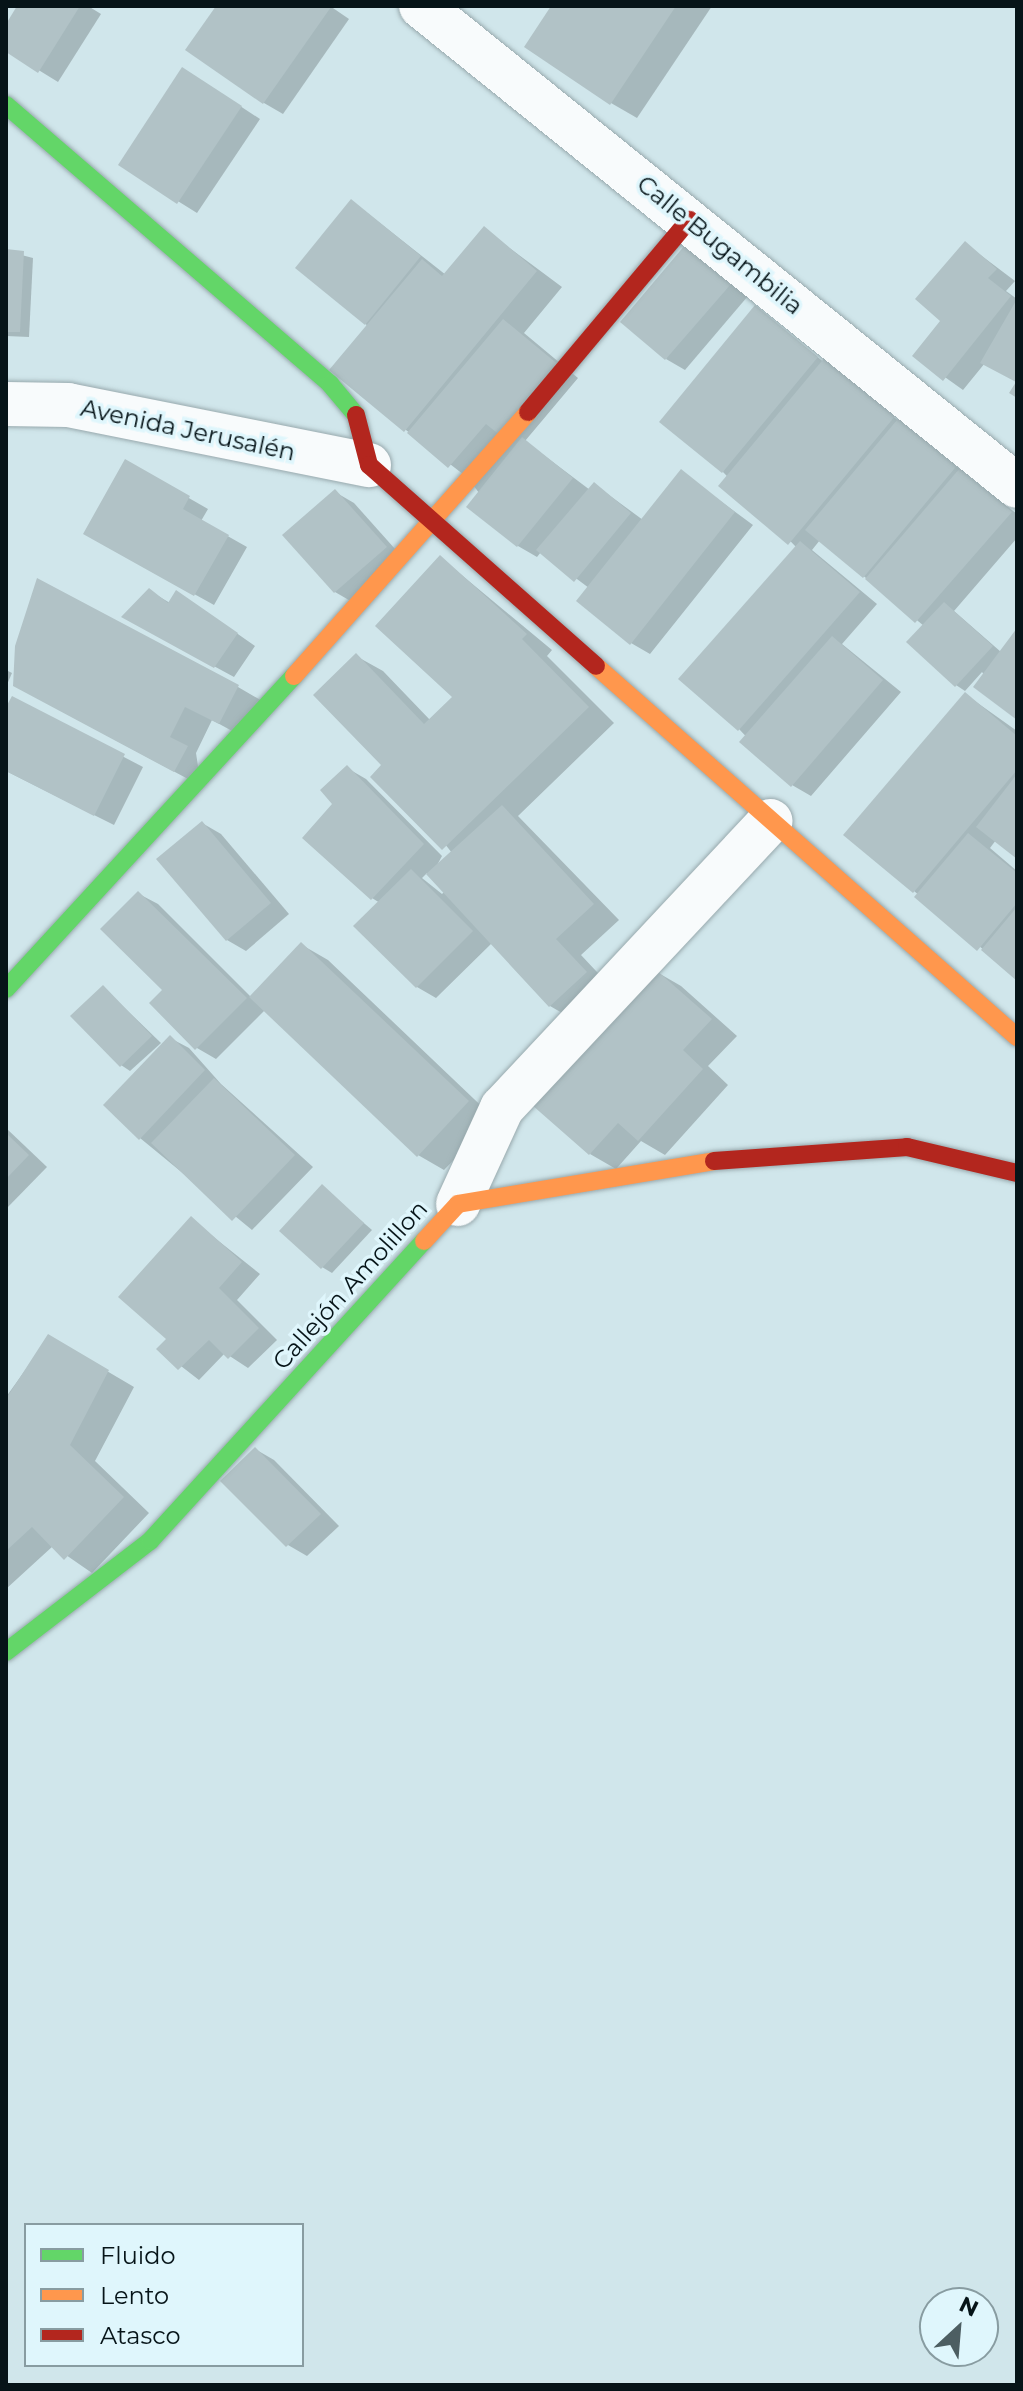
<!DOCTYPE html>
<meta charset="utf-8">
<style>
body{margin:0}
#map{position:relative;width:1023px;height:2391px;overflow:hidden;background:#d0e6eb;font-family:Montserrat,sans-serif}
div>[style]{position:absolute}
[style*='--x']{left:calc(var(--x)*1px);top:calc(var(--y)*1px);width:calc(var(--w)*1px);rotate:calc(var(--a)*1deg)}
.shadow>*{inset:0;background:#0003}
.building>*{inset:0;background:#b1c2c6}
.roads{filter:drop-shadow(0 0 2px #98a9ad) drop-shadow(0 0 2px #98a9ad)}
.street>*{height:44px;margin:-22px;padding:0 22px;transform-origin:22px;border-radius:22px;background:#f8fbfc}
.fast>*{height:18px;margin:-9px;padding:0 9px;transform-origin:9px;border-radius:9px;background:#63d668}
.slow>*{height:18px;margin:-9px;padding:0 9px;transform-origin:9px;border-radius:9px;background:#ff974d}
.jam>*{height:18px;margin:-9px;padding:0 9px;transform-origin:9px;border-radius:9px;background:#b3261e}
span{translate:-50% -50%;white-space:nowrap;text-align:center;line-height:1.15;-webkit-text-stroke:7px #dff6fc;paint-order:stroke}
.street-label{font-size:24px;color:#061418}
.frame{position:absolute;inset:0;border:8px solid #061418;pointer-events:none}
.legend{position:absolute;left:24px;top:2223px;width:280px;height:144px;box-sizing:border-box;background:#dff6fc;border:2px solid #889ca1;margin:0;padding:10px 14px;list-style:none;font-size:24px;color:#061418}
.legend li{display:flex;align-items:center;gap:16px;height:40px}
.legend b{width:40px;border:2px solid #889ca1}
.north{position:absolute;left:919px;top:2287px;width:80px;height:80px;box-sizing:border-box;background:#dff6fc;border:2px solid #889ca1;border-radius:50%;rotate:26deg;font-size:22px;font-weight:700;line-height:32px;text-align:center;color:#061418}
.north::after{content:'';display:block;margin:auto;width:28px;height:36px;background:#4d5e62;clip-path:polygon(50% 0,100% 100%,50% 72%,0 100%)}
</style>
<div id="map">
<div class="shadow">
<div style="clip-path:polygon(20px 6px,88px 6px,101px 14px,58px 82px,6px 50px,6px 27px)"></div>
<div style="clip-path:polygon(219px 6px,330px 6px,349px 19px,283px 114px,264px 103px)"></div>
<div style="clip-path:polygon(554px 6px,712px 6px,637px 118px,611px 103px)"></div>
<div style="clip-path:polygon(202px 81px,260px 119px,197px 213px,120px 165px)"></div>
<div style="clip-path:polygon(352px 201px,446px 275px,484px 229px,562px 287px,524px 333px,578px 378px,525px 441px,590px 490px,594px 484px,643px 520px,681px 472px,753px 525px,650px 654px,631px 643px,589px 588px,541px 552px,537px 557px,518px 546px,468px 478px,406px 430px,366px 324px)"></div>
<div style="clip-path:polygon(966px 244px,1015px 281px,1006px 291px,1017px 299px,1017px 381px,985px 363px,963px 390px,914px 355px,943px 321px)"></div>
<div style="clip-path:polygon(6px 251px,33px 258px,29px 337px,6px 336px)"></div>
<div style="clip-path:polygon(705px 259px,748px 296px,685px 370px,666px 359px)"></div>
<div style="clip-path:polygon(755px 308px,1017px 514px,1017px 538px,954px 611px,1001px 652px,1017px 632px,1017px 718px,982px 672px,965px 691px,956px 685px,924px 626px,820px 540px,812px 550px,877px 604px,842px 644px,901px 692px,811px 796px,792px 785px,739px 729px,797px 548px,723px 472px)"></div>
<div style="clip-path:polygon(126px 462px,208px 509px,201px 521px,247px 547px,214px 605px,86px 534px)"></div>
<div style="clip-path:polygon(335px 492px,354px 503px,404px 559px,354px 603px,335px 592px)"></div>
<div style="clip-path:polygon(evenodd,440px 557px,552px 650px,547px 656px,614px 723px,518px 816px,619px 920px,581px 955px,612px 988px,576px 1021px,550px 1006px,492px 943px,436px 998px,417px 987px,356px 926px,380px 903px,372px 898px,335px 804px,347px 768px,366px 779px,442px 856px,435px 869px,452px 853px,384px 766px,356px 656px,383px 671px,431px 721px,455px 697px,440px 557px,427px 873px,444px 892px,442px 894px,422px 878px,427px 873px)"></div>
<div style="clip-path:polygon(150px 591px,170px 603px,195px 604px,255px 646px,234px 677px,142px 627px)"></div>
<div style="clip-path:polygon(6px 670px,12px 673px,6px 687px)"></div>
<div style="clip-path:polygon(238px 687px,264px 702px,245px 738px,212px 720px,196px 753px,201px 786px,41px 700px)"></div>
<div style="clip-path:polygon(965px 694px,1017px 731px,1017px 856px,996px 840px,990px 848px,1017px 871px,1017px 978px,914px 891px)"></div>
<div style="clip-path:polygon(13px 699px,143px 767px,114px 825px,6px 771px,6px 712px)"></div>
<div style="clip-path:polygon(202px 823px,221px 834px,289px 914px,246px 951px,227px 940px)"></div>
<div style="clip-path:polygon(139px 894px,158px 904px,252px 998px,302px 945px,328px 960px,494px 1118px,444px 1170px,418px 1155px,265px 1010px,216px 1059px,197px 1048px,164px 990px)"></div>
<div style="clip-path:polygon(655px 971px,681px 986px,737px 1036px,708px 1066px,728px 1085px,665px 1155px,641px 1141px,616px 1169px,590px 1154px)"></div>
<div style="clip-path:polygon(103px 987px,161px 1043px,130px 1071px,121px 1065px)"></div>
<div style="clip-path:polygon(170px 1038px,189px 1048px,221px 1084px,313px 1167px,252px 1230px,140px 1138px)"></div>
<div style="clip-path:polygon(6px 1128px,47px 1167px,6px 1209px)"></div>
<div style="clip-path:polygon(322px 1187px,372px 1230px,332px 1273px,322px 1267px)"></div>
<div style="clip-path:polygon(191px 1219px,260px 1274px,237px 1300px,277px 1340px,248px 1368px,225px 1353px,199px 1380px,159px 1349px,169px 1339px)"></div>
<div style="clip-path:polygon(49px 1337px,134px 1387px,95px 1461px,149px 1513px,92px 1573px,53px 1546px,6px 1589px,6px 1397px)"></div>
<div style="clip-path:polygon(255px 1449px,274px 1460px,339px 1526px,307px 1556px,288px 1545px,223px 1481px)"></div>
</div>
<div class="building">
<div style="clip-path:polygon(17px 6px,80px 6px,38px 73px,6px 52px,6px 24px)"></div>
<div style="clip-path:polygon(216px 6px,330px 6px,331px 7px,263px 104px,185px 50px)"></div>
<div style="clip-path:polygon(551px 6px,676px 6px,610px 105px,524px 47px)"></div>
<div style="clip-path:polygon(182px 67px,242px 106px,177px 204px,118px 165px)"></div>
<div style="clip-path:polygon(351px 199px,421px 256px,365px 325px,295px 268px)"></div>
<div style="clip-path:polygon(484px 226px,537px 271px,404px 432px,329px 370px,422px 259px,442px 276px)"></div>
<div style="clip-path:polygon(965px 241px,997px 269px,988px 278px,1011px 296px,943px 381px,912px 356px,940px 321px,915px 299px)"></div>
<div style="clip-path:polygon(685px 245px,731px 284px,665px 360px,620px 322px)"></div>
<div style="clip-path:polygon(6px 249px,24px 251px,20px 332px,6px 332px)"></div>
<div style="clip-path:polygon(1017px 299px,1017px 398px,1009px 393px,1016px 382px,980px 363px)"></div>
<div style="clip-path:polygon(755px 305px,818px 357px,722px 473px,659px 422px)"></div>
<div style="clip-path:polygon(503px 319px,560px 366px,501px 436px,486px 424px,448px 468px,407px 433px)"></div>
<div style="clip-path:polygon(826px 356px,896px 415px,788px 545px,718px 486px)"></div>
<div style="clip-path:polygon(902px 414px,960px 462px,863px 578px,805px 530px)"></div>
<div style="clip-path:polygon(522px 437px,573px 478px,517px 547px,466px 507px)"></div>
<div style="clip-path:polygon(125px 459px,190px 496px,183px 509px,229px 535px,194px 596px,83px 534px)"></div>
<div style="clip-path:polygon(960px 468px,1012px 512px,915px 623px,865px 579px)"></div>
<div style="clip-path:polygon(681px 469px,735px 512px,630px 645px,576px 601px)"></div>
<div style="clip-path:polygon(594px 482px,631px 513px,574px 582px,536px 550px)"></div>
<div style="clip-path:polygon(335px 489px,387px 547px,334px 593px,282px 535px)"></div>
<div style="clip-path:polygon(800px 541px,860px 592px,738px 731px,678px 679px)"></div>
<div style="clip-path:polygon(440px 555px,527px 634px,522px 639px,589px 707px,442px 850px,370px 777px,381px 765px,313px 695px,356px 653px,424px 724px,452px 697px,375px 626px)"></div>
<div style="clip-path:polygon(37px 578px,239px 685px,219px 724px,185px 707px,170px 737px,188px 746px,174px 772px,13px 686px,15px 646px)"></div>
<div style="clip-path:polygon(149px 588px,168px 603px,176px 590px,238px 633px,214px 668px,121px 617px)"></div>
<div style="clip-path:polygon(944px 602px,993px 646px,955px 687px,906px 642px)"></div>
<div style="clip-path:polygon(1017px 628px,1017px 720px,973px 687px)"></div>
<div style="clip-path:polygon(832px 636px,883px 680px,791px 787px,739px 742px)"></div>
<div style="clip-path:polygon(965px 692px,1017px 736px,1017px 770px,913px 893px,843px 835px)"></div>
<div style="clip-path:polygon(12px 696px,125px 754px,94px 816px,6px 771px,6px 707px)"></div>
<div style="clip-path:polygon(347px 765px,424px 844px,371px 900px,302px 838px,332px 804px,320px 790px)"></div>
<div style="clip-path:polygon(1017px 774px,1017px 859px,976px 827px)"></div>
<div style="clip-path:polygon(502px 805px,594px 904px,556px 939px,587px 972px,549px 1007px,426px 874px)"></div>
<div style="clip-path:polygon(202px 821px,271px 903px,226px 941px,156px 859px)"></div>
<div style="clip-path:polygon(968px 833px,1017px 873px,1017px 903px,977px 951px,914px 897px)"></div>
<div style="clip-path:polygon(411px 869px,473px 931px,416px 988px,353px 926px)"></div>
<div style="clip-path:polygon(138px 891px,247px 998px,195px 1050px,149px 1003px,162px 990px,100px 929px)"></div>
<div style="clip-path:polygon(1017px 907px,1017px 981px,981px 950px)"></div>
<div style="clip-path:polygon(301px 942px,469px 1101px,417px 1157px,249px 997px)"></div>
<div style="clip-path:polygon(655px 969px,712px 1019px,683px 1050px,703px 1069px,638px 1141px,618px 1123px,589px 1155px,532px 1105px)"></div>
<div style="clip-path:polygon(103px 985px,152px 1036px,120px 1067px,70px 1016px)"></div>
<div style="clip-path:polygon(170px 1035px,205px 1070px,139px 1140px,103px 1105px)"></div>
<div style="clip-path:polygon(214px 1078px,295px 1155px,232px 1221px,151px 1143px)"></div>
<div style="clip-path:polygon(6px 1133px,29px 1155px,6px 1179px)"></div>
<div style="clip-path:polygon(322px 1184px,364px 1223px,321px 1269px,279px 1231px)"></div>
<div style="clip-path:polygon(191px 1216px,242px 1262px,219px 1288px,259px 1328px,228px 1359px,209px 1340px,178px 1370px,156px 1349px,166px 1339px,118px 1297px)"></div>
<div style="clip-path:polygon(48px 1334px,109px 1370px,70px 1445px,124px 1497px,64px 1560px,32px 1527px,6px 1551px,6px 1399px)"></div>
<div style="clip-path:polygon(255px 1447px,321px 1514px,286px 1547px,220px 1481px)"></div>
</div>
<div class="roads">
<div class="street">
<div style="--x:421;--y:6;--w:765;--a:38.85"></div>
<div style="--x:6;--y:404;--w:62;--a:0.9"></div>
<div style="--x:68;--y:405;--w:307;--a:11.3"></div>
<div style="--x:458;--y:1204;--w:106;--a:-65.4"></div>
<div style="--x:502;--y:1108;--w:393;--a:-46.9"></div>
</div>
<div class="fast">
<div style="--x:6;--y:105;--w:428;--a:40.7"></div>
<div style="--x:330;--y:384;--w:40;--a:50"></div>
<div style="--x:6;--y:989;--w:425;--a:-47.4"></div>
<div style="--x:6;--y:1652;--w:182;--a:-37.6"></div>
<div style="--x:150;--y:1541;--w:406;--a:-47.6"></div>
</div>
<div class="slow">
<div style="--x:596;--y:666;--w:561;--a:41.39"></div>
<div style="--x:294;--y:676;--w:353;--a:-48.4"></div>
<div style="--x:424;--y:1241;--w:50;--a:-47.4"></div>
<div style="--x:458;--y:1204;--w:260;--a:-9.5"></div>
</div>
<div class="jam">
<div style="--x:528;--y:412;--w:251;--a:-50"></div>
<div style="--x:356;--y:415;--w:52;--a:75.4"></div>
<div style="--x:369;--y:465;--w:303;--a:41.5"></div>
<div style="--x:714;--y:1161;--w:194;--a:-4.1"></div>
<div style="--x:907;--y:1147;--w:113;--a:13.3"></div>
</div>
</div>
<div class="street-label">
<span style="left:720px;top:245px;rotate:39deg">Calle Bugambilia</span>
<span style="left:188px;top:430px;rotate:12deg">Avenida Jerusalén</span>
<span style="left:350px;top:1285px;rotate:-48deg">Callejón Amolillon</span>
</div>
<div class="frame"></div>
<ul class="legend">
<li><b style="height:10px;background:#63d668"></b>Fluido</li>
<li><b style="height:10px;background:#ff974d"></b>Lento</li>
<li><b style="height:10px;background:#b3261e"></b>Atasco</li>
</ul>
<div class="north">N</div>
</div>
